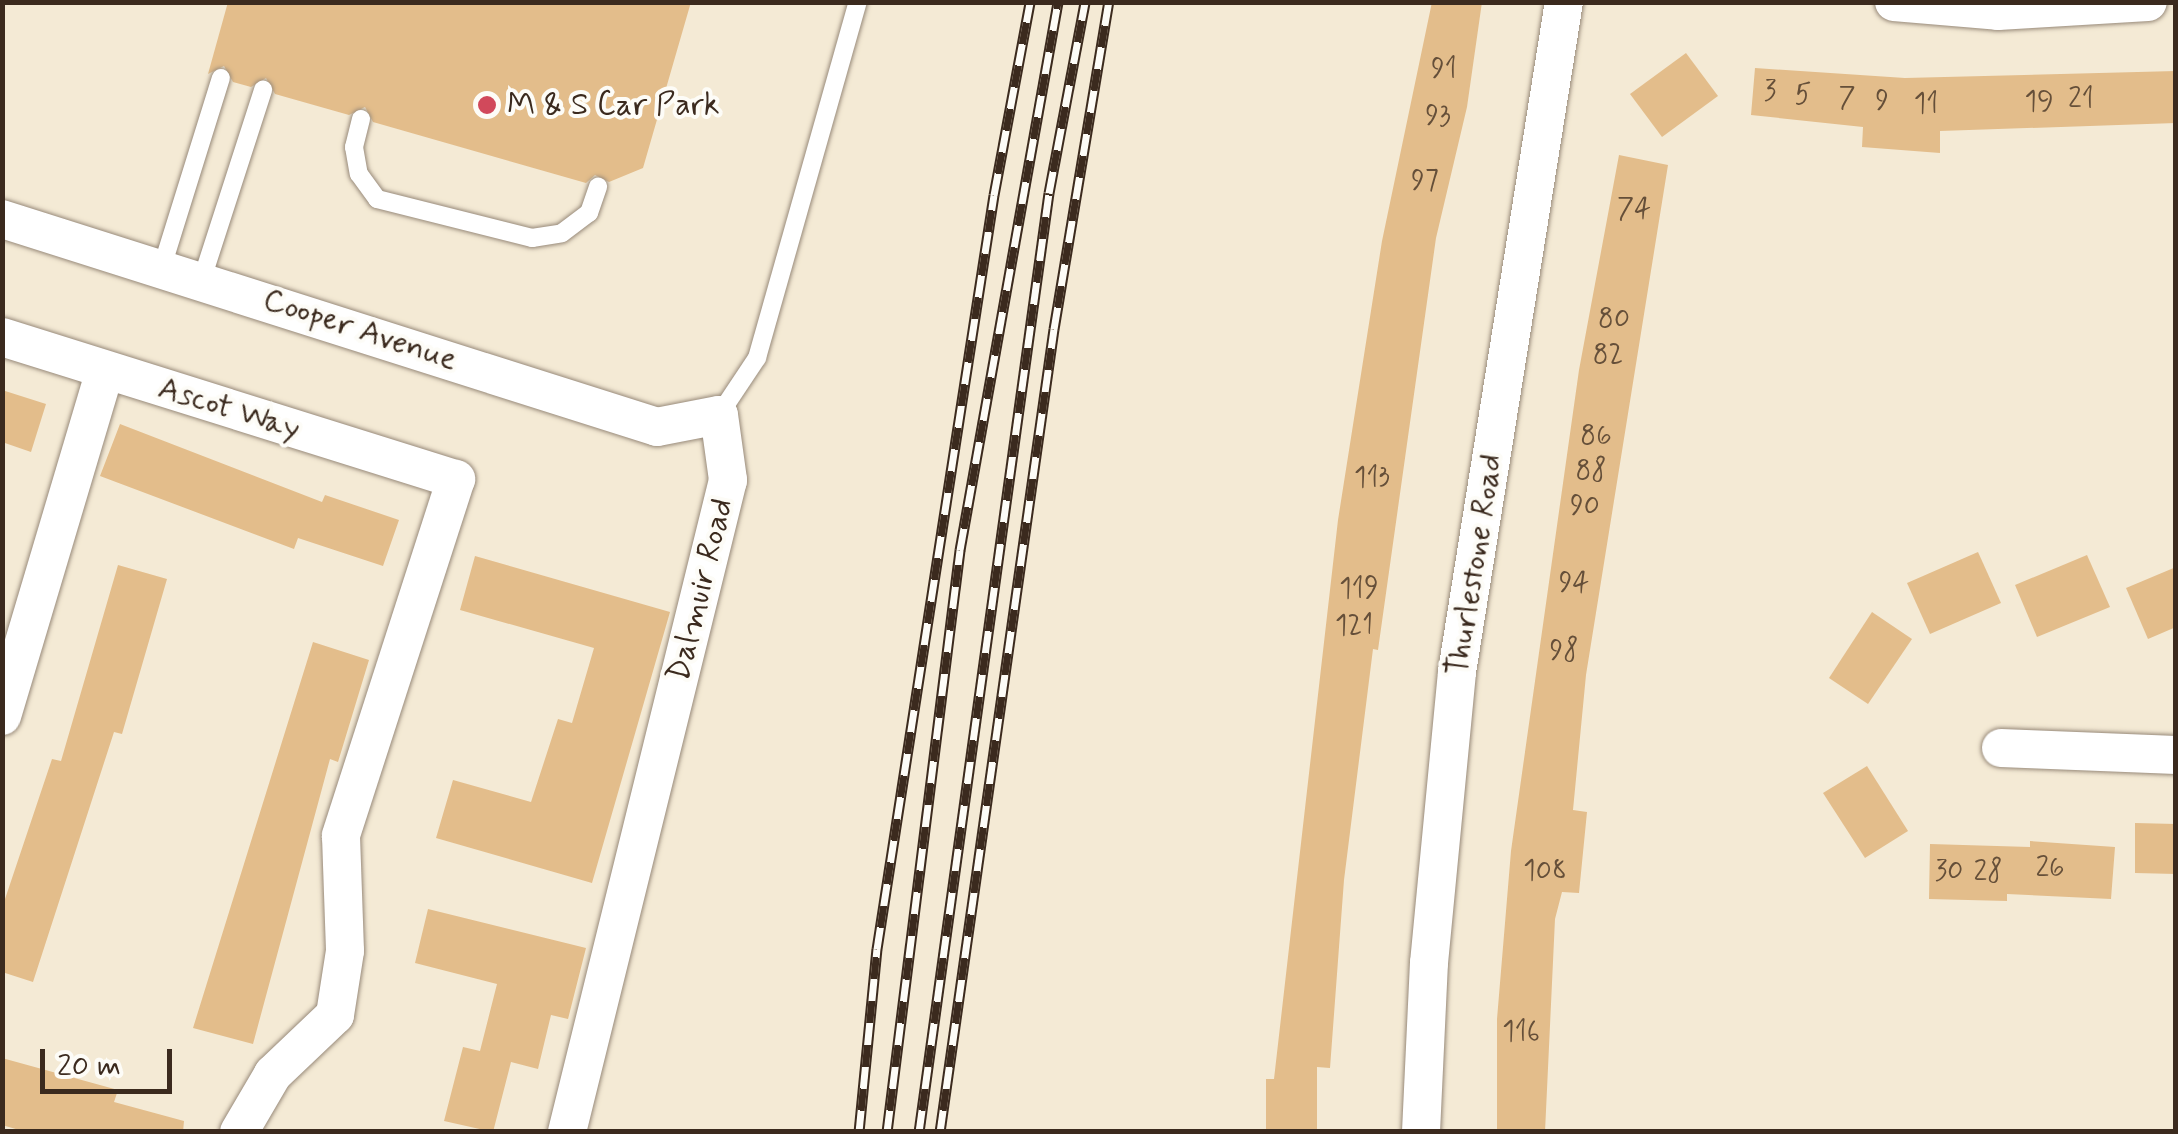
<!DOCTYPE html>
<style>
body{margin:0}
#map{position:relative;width:2178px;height:1134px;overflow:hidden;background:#f4ead5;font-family:Mynerve,sans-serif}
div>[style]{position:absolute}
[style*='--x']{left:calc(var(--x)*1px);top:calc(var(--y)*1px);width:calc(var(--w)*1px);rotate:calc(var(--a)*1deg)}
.building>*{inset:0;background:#e3bd8b}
.roads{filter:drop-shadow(0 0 2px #988a7a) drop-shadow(0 0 2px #988a7a)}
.lane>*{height:18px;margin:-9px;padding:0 9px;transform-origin:9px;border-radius:9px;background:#fff}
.street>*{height:38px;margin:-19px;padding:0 19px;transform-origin:19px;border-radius:19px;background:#fff}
.rail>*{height:11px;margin-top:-5.5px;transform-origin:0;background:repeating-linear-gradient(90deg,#fdfcf7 0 22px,#3b2a1e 0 44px);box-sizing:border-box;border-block:2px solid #3b2a1e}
.dots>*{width:28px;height:28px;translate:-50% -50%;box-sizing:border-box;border:5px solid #fdfcf7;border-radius:50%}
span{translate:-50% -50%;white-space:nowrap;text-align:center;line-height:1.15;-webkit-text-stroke:8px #fdfcf7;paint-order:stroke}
.number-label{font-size:28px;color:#654f39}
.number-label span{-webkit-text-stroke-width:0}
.poi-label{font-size:32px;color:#3b2a1e}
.left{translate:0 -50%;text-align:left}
.street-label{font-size:32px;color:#3b2a1e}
.frame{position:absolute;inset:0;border:5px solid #3b2a1e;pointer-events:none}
.scale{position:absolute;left:40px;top:1049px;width:132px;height:45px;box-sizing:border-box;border:5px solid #3b2a1e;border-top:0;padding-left:12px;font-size:30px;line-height:35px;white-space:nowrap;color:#3b2a1e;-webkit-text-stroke:8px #fdfcf7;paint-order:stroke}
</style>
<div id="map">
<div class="building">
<div style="clip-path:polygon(228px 2px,691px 2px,643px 168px,609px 182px,595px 175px,586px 183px,373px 122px,365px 107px,349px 115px,275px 94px,266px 78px,251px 87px,233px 82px,224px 66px,208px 74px)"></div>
<div style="clip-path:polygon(1432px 2px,1482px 2px,1467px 107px,1436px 238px,1378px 650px,1373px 649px,1344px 880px,1330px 1068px,1317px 1067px,1317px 1132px,1266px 1132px,1266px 1079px,1274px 1079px,1338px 520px,1382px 241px)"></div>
<div style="clip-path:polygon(1686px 53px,1718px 96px,1662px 137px,1630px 94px)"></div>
<div style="clip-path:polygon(1755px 68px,1905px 78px,2176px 71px,2176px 123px,1940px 131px,1940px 153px,1862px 147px,1863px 127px,1751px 115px)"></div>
<div style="clip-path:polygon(1619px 155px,1668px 165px,1586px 675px,1573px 810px,1587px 812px,1579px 893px,1562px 892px,1555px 919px,1545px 1132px,1497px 1132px,1497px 1019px,1511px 851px,1579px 370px)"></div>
<div style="clip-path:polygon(2px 390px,46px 404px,31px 452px,2px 442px)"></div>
<div style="clip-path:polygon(120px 424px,322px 502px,325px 495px,399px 520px,383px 566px,298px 538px,294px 549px,100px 476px)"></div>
<div style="clip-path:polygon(1978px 552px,2001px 603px,1930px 634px,1907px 583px)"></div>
<div style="clip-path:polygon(2087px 555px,2110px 607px,2037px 637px,2015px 585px)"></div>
<div style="clip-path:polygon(475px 556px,670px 612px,592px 883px,436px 838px,453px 780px,531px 802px,558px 719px,572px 723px,594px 648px,460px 610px)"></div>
<div style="clip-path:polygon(118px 565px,167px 579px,122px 734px,114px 732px,33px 982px,2px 972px,2px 908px,52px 759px,61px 761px)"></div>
<div style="clip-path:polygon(2176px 567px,2176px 627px,2148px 639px,2126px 588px)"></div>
<div style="clip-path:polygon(1872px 612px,1912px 639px,1868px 704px,1829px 678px)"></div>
<div style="clip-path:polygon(313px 642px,369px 660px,338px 762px,330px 759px,253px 1044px,193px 1028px)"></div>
<div style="clip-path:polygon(1867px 766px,1908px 831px,1865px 858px,1823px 793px)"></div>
<div style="clip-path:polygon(2135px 823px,2176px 824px,2176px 874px,2135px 873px)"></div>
<div style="clip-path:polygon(2030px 841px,2115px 847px,2111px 899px,2007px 894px,2007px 901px,1929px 899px,1930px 844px,2030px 847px)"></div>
<div style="clip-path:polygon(428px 909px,586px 948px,568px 1019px,551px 1015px,538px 1069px,511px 1062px,493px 1132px,444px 1121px,463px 1047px,480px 1051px,497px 984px,415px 963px)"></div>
<div style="clip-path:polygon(2px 1058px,118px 1090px,114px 1102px,184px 1121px,183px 1132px,26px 1132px,2px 1125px)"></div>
</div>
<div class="roads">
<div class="lane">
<div style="--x:361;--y:119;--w:29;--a:104"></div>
<div style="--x:354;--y:147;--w:27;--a:80"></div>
<div style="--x:359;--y:174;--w:31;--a:54"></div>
<div style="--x:377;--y:199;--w:160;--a:14.1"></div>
<div style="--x:532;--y:238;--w:30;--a:-9"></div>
<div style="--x:562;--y:233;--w:34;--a:-37"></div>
<div style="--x:589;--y:213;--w:28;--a:-71"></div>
<div style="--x:162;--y:267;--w:198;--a:-72.7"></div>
<div style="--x:202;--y:279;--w:199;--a:-72.1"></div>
<div style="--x:719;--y:415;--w:69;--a:-56.3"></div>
<div style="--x:757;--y:358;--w:370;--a:-74.2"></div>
</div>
<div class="street">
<div style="--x:1894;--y:2;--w:104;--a:4.9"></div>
<div style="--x:1998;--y:11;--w:150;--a:-3.4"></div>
<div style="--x:2;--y:219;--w:687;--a:17.62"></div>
<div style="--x:657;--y:427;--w:63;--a:-11"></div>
<div style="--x:719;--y:415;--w:66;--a:82.1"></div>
<div style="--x:728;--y:480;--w:672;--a:103.87"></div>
<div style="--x:2;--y:337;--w:476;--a:17.4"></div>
<div style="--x:456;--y:479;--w:375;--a:107.9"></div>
<div style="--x:341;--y:836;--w:115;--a:88"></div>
<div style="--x:345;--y:951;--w:65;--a:98.9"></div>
<div style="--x:335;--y:1015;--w:86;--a:136.4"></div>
<div style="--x:273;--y:1074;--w:67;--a:120.4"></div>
<div style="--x:2;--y:716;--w:360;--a:-73.4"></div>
<div style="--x:2001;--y:748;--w:175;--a:2.3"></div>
<div style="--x:1421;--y:1132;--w:169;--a:-87.3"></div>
<div style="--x:1429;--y:963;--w:292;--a:-84.5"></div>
<div style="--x:1457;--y:672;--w:678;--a:-80.93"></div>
</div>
</div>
<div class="rail">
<div style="--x:859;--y:1132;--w:184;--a:-84.4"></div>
<div style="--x:877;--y:949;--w:763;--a:-81.18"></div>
<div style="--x:994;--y:195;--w:196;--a:-79.4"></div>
<div style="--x:887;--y:1132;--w:587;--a:-82.85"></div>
<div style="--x:960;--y:550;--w:557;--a:-79.86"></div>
<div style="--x:919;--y:1132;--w:948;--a:-82.12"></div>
<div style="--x:1049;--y:193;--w:194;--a:-79.3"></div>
<div style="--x:940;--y:1132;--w:811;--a:-81.92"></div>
<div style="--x:1054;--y:329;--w:332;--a:-80.5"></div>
</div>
<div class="dots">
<div style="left:487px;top:105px;background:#d1495b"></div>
</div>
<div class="number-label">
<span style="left:1444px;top:70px">91</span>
<span style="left:1770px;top:92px">3</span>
<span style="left:1803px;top:96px">5</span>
<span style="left:1847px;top:99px">7</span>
<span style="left:2081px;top:100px">21</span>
<span style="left:1882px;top:102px">9</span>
<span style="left:2039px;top:103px">19</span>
<span style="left:1926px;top:105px">11</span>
<span style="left:1438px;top:117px">93</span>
<span style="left:1425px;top:182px">97</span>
<span style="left:1634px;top:210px">74</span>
<span style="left:1614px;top:320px">80</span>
<span style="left:1608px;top:356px">82</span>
<span style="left:1596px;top:437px">86</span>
<span style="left:1591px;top:472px">88</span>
<span style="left:1372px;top:479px">113</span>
<span style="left:1585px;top:507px">90</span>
<span style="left:1574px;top:584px">94</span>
<span style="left:1359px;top:590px">119</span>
<span style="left:1354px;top:627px">121</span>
<span style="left:1564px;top:652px">98</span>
<span style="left:2050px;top:869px">26</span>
<span style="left:1545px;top:872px">108</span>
<span style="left:1949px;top:872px">30</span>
<span style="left:1988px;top:873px">28</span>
<span style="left:1521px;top:1033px">116</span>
</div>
<div class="poi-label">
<span class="left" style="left:507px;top:105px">M &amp; S Car Park</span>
</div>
<div class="street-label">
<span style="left:360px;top:330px;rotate:18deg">Cooper Avenue</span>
<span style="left:229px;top:409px;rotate:17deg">Ascot Way</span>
<span style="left:1475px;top:565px;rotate:-81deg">Thurlestone Road</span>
<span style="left:701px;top:590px;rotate:-76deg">Dalmuir Road</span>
</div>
<div class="frame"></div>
<div class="scale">20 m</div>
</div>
